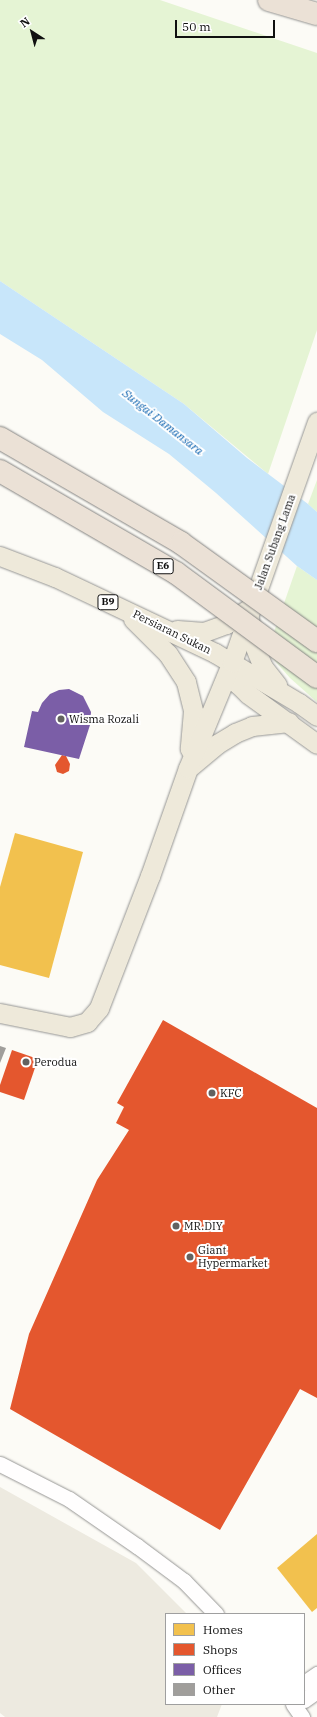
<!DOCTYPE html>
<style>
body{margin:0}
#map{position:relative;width:317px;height:1717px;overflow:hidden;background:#fcfbf6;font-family:"IBM Plex Serif",serif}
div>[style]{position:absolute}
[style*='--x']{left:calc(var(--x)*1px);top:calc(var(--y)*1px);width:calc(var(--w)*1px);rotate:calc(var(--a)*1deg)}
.green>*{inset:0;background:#e5f4d4}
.plaza>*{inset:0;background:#edeae0}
.water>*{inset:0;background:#c8e6fa}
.homes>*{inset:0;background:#f2c14e}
.shops>*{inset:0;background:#e4572e}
.offices>*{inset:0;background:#7b5ea7}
.building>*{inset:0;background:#a09e9b}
.roads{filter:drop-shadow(0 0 1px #969694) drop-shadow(0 0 1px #969694)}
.minor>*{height:15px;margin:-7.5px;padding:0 7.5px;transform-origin:7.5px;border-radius:7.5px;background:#fffefe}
.major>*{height:19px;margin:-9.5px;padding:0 9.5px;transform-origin:9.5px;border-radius:9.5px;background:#eee9da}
.highway>*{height:22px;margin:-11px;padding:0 11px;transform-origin:11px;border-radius:11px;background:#ebe1d6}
.bridges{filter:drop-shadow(0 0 1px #848381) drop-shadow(0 0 1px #848381)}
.highway-bridge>*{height:22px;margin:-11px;padding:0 11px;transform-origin:11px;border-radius:11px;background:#ebe1d6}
.dots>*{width:11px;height:11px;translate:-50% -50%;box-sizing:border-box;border:2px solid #fff;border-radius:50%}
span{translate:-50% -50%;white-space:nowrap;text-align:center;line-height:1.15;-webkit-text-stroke:4px #fff;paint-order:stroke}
.shield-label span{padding:1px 3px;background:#fff;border:1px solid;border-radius:3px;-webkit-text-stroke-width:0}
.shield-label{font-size:10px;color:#101010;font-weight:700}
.street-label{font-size:11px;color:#101010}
.poi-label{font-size:11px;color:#101010}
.left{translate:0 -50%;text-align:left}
.water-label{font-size:12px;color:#0c62af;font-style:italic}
.legend{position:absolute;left:165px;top:1613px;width:140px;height:92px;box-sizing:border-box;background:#fff;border:1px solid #9f9f9f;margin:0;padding:5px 7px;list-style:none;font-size:12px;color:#101010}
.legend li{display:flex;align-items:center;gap:8px;height:20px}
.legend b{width:20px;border:1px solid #9f9f9f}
.north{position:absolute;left:12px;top:12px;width:40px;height:40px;-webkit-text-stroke:3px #fff;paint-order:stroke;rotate:324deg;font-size:11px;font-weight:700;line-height:16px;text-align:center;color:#101010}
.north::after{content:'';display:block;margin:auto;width:14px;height:18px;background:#101010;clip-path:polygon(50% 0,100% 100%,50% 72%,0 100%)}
.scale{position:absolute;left:175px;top:20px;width:100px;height:18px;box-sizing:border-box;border:2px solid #101010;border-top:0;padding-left:5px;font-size:12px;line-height:14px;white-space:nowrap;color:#101010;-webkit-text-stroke:3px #fff;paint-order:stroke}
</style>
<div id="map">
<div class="green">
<div style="clip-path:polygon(0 0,160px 0,317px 53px,317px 330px,268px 474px,184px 404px,0 281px)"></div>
<div style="clip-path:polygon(317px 480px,317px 512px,308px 504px)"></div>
<div style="clip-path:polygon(297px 566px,317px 580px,317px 702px,290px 678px,267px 652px)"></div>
</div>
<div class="plaza">
<div style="clip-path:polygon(0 1487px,136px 1563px,187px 1614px,166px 1614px,166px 1704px,222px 1704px,217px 1717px,5px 1717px,0 1713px)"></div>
</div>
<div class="water">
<div style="clip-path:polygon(0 281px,184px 404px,247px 458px,308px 504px,317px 512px,317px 580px,297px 566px,216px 493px,169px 454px,103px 412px,42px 360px,0 334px)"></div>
</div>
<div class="homes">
<div style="clip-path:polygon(15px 833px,83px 852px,49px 978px,0 965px,0 887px)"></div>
<div style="clip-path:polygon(317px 1534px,317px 1608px,312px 1612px,277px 1568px)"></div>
</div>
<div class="shops">
<div style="clip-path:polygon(62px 755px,66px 756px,70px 764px,69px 771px,63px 774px,57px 772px,55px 765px)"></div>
<div style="clip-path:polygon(163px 1020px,317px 1108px,317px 1398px,300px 1389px,220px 1530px,10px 1409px,29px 1334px,97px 1180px,129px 1130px,116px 1123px,124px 1107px,117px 1103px)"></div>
<div style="clip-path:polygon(12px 1050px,38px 1059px,24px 1100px,0 1092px,0 1085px)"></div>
</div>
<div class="offices">
<div style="clip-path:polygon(69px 689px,83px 696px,91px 712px,90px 725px,79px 759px,24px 747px,32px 711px,38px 712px,42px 703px,50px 694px,59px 690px)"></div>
</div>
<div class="building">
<div style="clip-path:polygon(0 1046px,6px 1048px,0 1063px)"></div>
</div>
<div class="roads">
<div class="minor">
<div style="--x:0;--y:1464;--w:77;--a:26.9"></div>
<div style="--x:69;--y:1499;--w:83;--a:34.7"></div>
<div style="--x:137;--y:1546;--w:59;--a:36.7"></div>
<div style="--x:184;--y:1581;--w:46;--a:45.9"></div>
<div style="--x:304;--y:1683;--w:16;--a:-35"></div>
<div style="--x:304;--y:1700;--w:16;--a:-35"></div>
<div style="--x:293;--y:1704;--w:16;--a:55"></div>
</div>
<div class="major">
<div style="--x:0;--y:556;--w:59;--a:20.9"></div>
<div style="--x:55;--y:577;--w:177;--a:25.4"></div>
<div style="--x:215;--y:653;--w:98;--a:30.8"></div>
<div style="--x:299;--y:703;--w:22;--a:36"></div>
<div style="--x:133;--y:619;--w:49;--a:45"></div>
<div style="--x:168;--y:654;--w:33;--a:57"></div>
<div style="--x:186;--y:682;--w:30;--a:76"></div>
<div style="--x:193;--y:711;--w:38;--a:95"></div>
<div style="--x:249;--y:619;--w:26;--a:79"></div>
<div style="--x:254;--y:645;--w:24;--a:68"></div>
<div style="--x:263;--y:667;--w:23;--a:52"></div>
<div style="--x:177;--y:630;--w:27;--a:4"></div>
<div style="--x:204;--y:632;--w:23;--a:-20"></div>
<div style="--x:226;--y:624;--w:27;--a:-34"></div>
<div style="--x:232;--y:662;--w:23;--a:75"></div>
<div style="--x:238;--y:684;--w:14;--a:45"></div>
<div style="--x:248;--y:694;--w:85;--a:35.9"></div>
<div style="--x:191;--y:766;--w:34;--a:-40"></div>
<div style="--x:217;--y:744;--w:21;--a:-31"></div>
<div style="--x:235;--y:733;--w:18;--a:-22"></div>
<div style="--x:252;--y:726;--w:37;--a:-6"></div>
<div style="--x:0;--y:1013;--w:71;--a:11.3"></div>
<div style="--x:70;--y:1027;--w:18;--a:-16"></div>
<div style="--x:87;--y:1022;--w:18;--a:-49"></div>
<div style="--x:99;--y:1008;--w:142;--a:-68.9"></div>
<div style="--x:150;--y:876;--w:114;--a:-70.6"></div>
<div style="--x:188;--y:768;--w:115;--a:-67.5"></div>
<div style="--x:232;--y:662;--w:255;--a:-70.5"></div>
</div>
<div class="highway">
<div style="--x:269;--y:0;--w:50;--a:16.3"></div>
</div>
</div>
<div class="bridges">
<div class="highway-bridge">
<div style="--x:0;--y:438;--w:209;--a:30.1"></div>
<div style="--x:181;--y:543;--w:168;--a:35.8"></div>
<div style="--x:0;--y:471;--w:203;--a:30.1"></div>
<div style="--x:176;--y:573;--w:175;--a:36.4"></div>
</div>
</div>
<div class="dots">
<div style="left:61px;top:719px;background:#636260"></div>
<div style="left:26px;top:1062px;background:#636260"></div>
<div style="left:212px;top:1093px;background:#636260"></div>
<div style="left:176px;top:1226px;background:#636260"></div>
<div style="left:190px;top:1257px;background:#636260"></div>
</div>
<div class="shield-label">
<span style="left:163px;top:566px">E6</span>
<span style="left:108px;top:602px">B9</span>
</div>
<div class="street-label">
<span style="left:275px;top:542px;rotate:-70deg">Jalan Subang Lama</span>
<span style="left:172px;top:632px;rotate:26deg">Persiaran Sukan</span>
</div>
<div class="poi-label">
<span class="left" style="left:69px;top:719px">Wisma Rozali</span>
<span class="left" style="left:34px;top:1062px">Perodua</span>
<span class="left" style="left:220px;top:1093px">KFC</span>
<span class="left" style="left:184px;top:1226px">MR.DIY</span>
<span class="left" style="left:198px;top:1257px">Giant<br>Hypermarket</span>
</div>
<div class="water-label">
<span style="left:163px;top:422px;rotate:38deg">Sungai Damansara</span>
</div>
<ul class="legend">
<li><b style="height:11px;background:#f2c14e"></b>Homes</li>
<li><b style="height:11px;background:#e4572e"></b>Shops</li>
<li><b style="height:11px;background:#7b5ea7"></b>Offices</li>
<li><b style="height:11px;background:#a09e9b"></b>Other</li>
</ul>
<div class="north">N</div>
<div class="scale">50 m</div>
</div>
